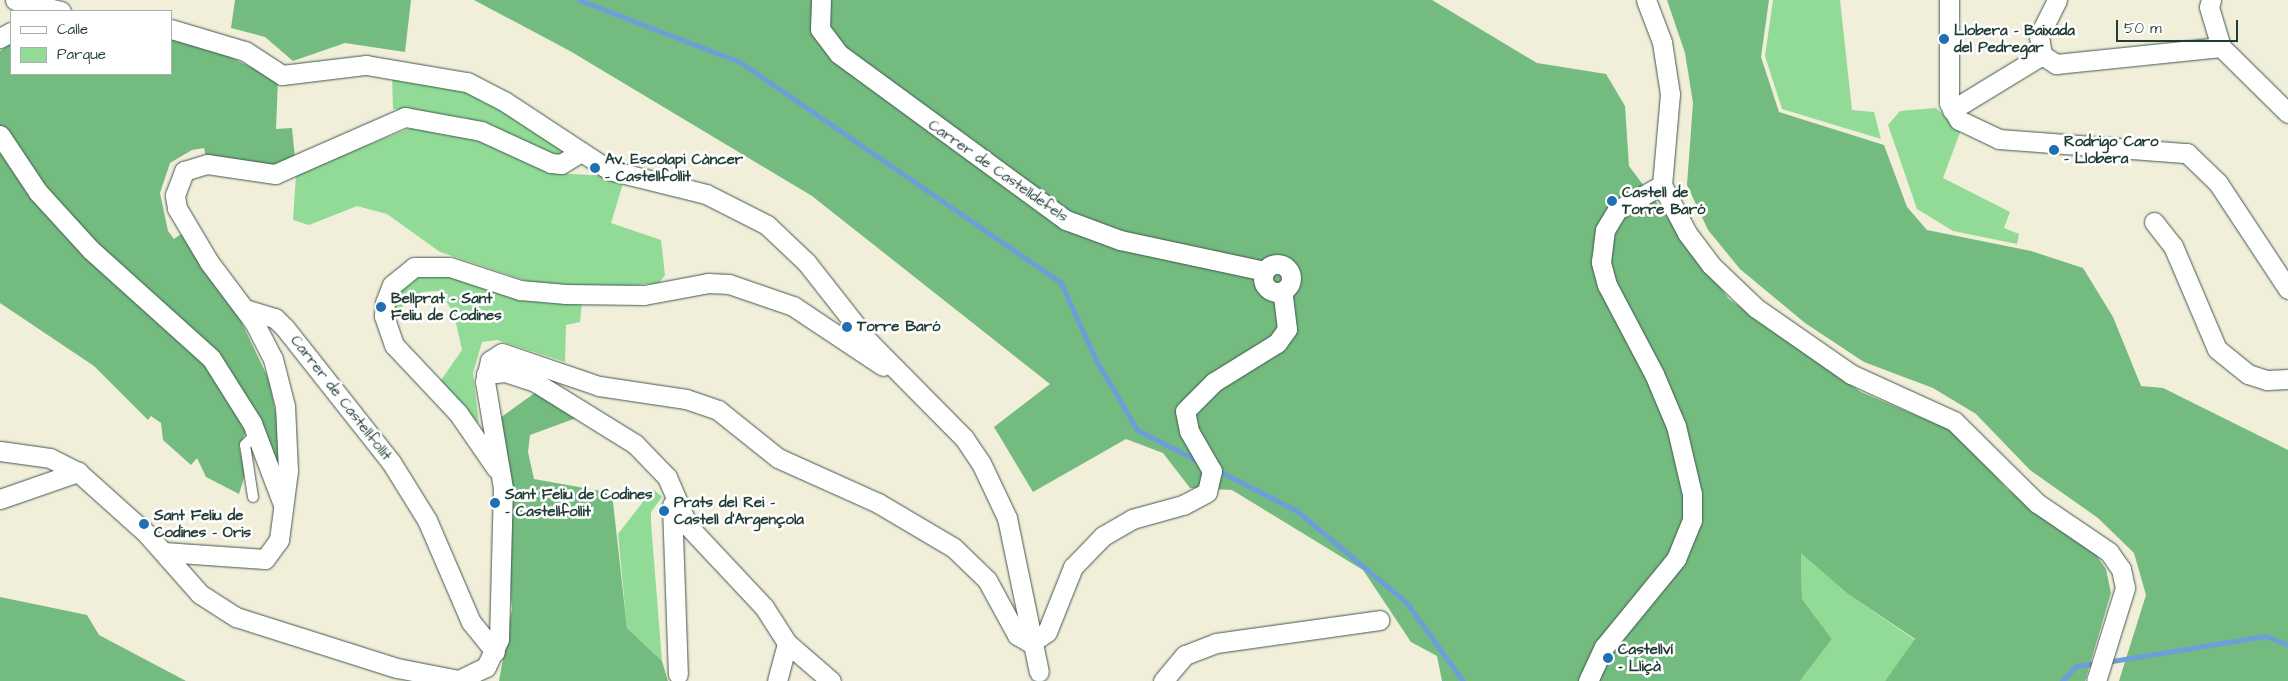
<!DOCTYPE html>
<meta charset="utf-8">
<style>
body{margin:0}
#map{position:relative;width:2288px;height:681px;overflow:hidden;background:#f1eed9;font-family:"Architects Daughter",sans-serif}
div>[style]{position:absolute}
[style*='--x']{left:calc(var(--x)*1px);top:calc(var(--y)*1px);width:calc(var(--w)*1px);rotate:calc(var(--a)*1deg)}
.green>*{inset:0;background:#91db96}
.forest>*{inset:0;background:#74bb7f}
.stream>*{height:5px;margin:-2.5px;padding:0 2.5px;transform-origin:2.5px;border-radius:2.5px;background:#6e9ed8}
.roads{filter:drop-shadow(0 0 1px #3e584d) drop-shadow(0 0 1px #3e584d)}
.lane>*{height:10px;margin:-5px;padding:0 5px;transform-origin:5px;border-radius:5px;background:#fff}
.street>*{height:19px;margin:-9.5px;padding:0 9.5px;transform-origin:9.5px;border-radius:9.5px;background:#fff}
.street>.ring{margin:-9.5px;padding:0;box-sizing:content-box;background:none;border:19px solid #fff;border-radius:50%}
.dots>*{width:14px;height:14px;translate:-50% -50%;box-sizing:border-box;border:2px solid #fff;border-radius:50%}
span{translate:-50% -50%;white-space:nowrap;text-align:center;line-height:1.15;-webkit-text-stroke:5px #fff;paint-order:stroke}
.poi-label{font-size:15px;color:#1f3d34;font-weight:700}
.left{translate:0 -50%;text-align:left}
.street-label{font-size:15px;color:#1f3d34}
.legend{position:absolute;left:10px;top:10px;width:162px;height:65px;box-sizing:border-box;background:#fff;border:1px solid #a5b1ae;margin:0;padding:6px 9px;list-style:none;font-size:15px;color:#1f3d34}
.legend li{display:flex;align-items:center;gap:10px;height:25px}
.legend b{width:25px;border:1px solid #a5b1ae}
.scale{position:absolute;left:2116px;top:20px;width:122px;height:22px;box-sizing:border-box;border:2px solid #1f3d34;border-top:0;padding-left:6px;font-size:15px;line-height:18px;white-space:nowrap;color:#1f3d34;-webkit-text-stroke:4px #fff;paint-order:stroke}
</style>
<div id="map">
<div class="green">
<div style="clip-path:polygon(1773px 0,1840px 0,1852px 110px,1874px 112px,1881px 139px,1782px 109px,1765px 56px)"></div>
<div style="clip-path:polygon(392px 75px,467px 89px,565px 151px,562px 157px,466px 118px,393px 109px)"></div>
<div style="clip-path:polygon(1936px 108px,1961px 130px,1943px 178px,2010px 212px,2004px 228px,2019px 234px,2017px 244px,1953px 231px,1917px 209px,1888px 125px,1900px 111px)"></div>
<div style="clip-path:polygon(413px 127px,493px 144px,555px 173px,625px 177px,611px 223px,661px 240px,665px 275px,659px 283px,602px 288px,536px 284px,440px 252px,387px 214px,357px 206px,309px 225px,293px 220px,296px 174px)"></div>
<div style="clip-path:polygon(431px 270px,582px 302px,580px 322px,566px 325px,565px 362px,497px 340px,482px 342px,473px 373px,479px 424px,439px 383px,462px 350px,454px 314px,440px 291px,422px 292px,393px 314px,396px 292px,413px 276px)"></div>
<div style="clip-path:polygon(653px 489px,662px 497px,651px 512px,651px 523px,662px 661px,627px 628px,618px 534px)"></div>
<div style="clip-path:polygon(1801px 552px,1848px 594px,1915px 640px,1885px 681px,1800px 681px,1832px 639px,1802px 599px)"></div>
</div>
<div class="forest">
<div style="clip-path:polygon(235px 0,411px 0,405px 52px,345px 43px,293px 61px,265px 37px,231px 28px)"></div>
<div style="clip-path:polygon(474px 0,1432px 0,1537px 63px,1606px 74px,1625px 106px,1629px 166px,1729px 299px,1861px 392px,1958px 433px,2007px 489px,2092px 549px,2106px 569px,2111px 593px,2085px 681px,1885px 681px,1915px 639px,1848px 594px,1801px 553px,1802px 599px,1832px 639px,1800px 681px,1442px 681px,1437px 656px,1411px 642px,1363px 570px,1232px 490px,1190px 488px,1163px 453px,1126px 439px,1033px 492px,994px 427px,1050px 384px,812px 196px,570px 51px)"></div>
<div style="clip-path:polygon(1667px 0,1769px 0,1761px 57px,1779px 112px,1884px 145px,1907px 207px,1927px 230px,2031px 251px,2083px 268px,2113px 317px,2141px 386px,2163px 388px,2288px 450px,2288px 681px,2119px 681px,2146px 595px,2134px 553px,2098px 518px,2030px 470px,1976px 414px,1933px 388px,1864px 362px,1805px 323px,1740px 269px,1708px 230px,1687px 185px,1693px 103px,1685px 53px)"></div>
<div style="clip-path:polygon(193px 39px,278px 80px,276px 129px,292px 128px,295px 158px,268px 167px,206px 157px,204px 148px,192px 150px,170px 163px,160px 193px,168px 231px,174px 239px,181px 234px,234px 306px,269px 380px,277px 419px,280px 478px,248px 428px,239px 446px,245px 475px,239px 494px,206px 477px,197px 458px,191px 465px,163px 440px,161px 423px,151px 416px,148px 420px,94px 366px,0 303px,0 51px,11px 43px,11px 74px,171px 74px,171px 40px)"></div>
<div style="clip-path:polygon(536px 392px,579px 417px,530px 435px,528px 452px,534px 479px,612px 493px,627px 628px,662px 661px,668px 681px,499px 681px,512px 609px,496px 421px)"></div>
<div style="clip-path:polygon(0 597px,87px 615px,99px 635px,186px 681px,0 681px)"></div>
</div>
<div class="stream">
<div style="--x:579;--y:0;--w:173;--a:21.1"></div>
<div style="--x:740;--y:62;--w:390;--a:34.5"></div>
<div style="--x:1061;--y:283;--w:85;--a:65.6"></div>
<div style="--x:1096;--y:360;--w:81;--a:59.6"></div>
<div style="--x:1137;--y:430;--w:68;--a:26.9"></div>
<div style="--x:1215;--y:469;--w:92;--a:27.1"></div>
<div style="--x:1297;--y:511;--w:142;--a:39.9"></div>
<div style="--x:1406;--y:602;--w:97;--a:54.2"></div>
<div style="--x:2106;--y:662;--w:161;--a:-9.3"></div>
<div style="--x:2265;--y:636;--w:25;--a:21"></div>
<div style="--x:2062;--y:681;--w:21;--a:-47"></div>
<div style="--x:2076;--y:666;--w:22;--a:-8"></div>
</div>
<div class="roads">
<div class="lane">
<div style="--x:253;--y:497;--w:53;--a:-98.7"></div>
<div style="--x:245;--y:445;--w:16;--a:-47"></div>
</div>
<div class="street">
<div style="--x:15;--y:0;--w:47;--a:13.4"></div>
<div style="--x:821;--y:0;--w:29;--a:92"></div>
<div style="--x:820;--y:29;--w:31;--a:53"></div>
<div style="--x:839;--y:54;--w:281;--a:36.2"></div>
<div style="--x:1066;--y:220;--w:58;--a:20.3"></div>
<div style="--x:1120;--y:240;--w:148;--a:12.1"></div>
<div style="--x:1646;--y:0;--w:45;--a:69.1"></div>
<div style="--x:1662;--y:42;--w:53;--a:81.3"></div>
<div style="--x:1670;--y:94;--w:91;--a:95"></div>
<div style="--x:1662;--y:185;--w:54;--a:62.5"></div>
<div style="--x:1687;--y:233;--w:40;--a:53"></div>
<div style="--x:1711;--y:265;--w:62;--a:43.7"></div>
<div style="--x:1756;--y:308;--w:116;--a:34.8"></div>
<div style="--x:1851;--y:374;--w:113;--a:24.5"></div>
<div style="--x:1954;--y:421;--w:117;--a:44.7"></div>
<div style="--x:2037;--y:503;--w:87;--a:34.2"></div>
<div style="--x:2109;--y:552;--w:21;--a:55"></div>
<div style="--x:2121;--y:569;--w:19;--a:78"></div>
<div style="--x:2125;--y:588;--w:97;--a:107.3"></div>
<div style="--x:1949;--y:0;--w:103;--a:90"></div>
<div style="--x:1949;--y:103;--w:20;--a:60"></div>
<div style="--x:1959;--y:120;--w:44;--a:25.4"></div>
<div style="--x:1999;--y:139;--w:189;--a:4.3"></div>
<div style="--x:2187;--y:153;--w:43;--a:44.1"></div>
<div style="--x:2218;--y:183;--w:127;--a:56.6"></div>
<div style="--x:2057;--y:0;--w:40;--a:116.6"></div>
<div style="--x:2039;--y:36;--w:19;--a:81"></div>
<div style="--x:2042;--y:55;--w:17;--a:33"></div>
<div style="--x:2056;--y:64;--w:166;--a:-5.9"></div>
<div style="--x:2211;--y:0;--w:7;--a:106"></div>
<div style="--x:2209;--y:7;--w:42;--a:73.3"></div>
<div style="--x:2221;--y:47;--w:94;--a:44.6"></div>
<div style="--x:171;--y:29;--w:77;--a:16.6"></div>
<div style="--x:245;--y:51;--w:44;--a:33"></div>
<div style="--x:282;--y:75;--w:85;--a:-6.8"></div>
<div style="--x:366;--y:65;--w:102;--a:9.6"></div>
<div style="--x:467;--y:82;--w:42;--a:27.2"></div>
<div style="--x:504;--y:101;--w:126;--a:33.3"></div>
<div style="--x:609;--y:170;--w:100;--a:13.9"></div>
<div style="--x:706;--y:194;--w:68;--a:26.9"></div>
<div style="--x:767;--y:225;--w:55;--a:43.5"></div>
<div style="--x:807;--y:263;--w:100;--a:51.9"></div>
<div style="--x:869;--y:342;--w:135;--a:45.3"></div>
<div style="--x:964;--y:438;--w:30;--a:56"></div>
<div style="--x:981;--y:463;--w:61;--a:64.7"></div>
<div style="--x:1007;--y:518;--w:157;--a:78.3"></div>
<div style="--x:0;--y:38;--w:13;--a:-29"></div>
<div style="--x:1952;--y:110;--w:105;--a:-31.4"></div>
<div style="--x:0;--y:135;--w:69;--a:56.3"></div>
<div style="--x:38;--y:192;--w:79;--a:47.6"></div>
<div style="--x:91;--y:250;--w:161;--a:42"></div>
<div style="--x:211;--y:358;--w:77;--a:57.8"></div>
<div style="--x:252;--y:423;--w:85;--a:69.2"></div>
<div style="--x:2154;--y:222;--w:31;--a:52"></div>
<div style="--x:2173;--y:246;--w:112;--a:66.9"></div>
<div style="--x:2217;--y:349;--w:40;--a:39"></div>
<div style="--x:2248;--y:374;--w:20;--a:18"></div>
<div style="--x:2267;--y:380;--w:21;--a:-3"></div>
<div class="ring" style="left:1263px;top:264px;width:9px;height:9px"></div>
<div style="--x:245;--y:309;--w:31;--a:17"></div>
<div style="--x:275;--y:318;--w:14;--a:45"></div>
<div style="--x:285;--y:328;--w:171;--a:51.7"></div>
<div style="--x:391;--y:462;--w:68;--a:58.2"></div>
<div style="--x:427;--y:520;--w:111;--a:66.7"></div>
<div style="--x:471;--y:622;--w:38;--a:51"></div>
<div style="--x:486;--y:374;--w:19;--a:-6"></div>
<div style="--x:505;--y:372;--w:32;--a:18"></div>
<div style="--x:535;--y:382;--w:118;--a:31.8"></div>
<div style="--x:635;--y:444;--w:46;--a:45.9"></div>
<div style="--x:667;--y:477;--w:53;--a:66.8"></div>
<div style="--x:688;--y:526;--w:111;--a:46.8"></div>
<div style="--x:764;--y:607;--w:43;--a:57.4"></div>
<div style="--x:787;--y:643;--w:58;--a:40.8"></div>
<div style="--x:0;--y:451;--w:50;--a:8"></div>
<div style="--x:50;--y:458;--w:31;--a:27"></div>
<div style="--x:78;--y:472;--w:91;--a:41.9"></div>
<div style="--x:146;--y:533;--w:81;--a:48.5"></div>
<div style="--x:200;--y:594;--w:43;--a:32.6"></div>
<div style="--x:236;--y:617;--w:169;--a:17.6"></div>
<div style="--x:397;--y:668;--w:63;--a:11"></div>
<div style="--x:459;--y:680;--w:30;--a:-26"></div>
<div style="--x:486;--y:667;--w:31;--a:-65"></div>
<div style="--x:499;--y:639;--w:151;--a:-88.5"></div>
<div style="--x:503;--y:488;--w:108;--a:-99.6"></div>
<div style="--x:485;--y:382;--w:22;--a:-77"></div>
<div style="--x:490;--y:361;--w:14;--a:-34"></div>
<div style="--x:502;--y:353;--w:102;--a:18.8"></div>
<div style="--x:599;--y:386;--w:88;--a:8.5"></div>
<div style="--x:686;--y:399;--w:34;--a:19"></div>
<div style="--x:718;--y:410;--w:77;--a:38.7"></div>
<div style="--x:778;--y:458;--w:110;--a:24.2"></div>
<div style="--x:878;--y:503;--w:88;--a:30.6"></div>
<div style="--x:954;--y:548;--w:46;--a:44.1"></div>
<div style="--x:987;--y:580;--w:63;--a:61.4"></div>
<div style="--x:1017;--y:635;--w:16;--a:30"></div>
<div style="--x:496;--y:468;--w:67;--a:-124.6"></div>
<div style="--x:458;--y:413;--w:93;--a:-133.3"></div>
<div style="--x:394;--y:345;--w:31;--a:-109"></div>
<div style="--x:384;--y:316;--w:13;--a:-86"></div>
<div style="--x:385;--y:303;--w:19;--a:-69"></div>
<div style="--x:392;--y:285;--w:28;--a:-39"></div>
<div style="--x:414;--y:267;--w:36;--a:0"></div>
<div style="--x:450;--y:267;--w:74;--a:18.2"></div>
<div style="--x:520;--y:290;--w:46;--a:5"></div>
<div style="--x:566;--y:294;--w:78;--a:0.7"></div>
<div style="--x:644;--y:295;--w:65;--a:-10.6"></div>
<div style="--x:708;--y:283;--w:21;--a:3"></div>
<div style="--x:729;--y:284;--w:68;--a:19"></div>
<div style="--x:793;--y:306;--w:108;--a:33.7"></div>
<div style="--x:0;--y:499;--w:83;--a:-19.1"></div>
<div style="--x:672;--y:505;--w:169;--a:88"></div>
<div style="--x:164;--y:552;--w:101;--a:4"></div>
<div style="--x:265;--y:559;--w:24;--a:-54"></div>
<div style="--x:279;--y:540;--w:70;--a:-82.6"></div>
<div style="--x:288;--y:471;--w:65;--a:-92.6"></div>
<div style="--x:285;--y:406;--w:49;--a:-104.3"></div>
<div style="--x:273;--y:359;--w:42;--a:-117.2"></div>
<div style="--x:254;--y:322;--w:75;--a:-126.9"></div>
<div style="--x:209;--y:262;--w:63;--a:-120.7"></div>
<div style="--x:177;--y:208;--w:13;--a:-99"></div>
<div style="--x:175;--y:195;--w:26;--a:-69"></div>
<div style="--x:184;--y:171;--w:24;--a:-17"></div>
<div style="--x:207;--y:164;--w:69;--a:8.4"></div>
<div style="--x:275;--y:174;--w:142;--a:-23.7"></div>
<div style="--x:405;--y:117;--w:77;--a:10.4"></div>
<div style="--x:481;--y:131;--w:77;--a:24.6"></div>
<div style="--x:551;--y:163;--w:10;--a:6"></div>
<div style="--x:561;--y:164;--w:23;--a:-31"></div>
<div style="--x:1031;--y:643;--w:19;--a:-35"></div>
<div style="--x:1047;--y:632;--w:70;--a:-68.2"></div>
<div style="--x:1073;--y:567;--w:43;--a:-45.9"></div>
<div style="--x:1103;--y:536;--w:34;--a:-30"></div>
<div style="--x:1132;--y:519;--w:53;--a:-15.4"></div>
<div style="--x:1183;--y:505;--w:27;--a:-28"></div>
<div style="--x:1207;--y:492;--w:22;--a:-77"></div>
<div style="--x:1212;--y:471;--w:46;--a:-119.9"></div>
<div style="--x:1189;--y:431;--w:20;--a:-101"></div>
<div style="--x:1185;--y:411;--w:41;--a:-45"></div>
<div style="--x:1214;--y:382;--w:74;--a:-31.8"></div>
<div style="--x:1277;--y:343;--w:17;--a:-54"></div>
<div style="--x:1287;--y:329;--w:38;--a:-97"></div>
<div style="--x:777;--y:681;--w:39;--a:-75"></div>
<div style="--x:1163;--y:681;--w:34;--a:-50"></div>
<div style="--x:1185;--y:655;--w:33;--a:-21"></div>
<div style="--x:1216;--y:643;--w:165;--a:-8"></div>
<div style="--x:1588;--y:681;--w:38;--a:-65"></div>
<div style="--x:1604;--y:647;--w:114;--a:-50.7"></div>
<div style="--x:1676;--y:559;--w:42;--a:-67.7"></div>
<div style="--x:1692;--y:520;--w:26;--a:-90"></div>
<div style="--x:1692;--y:494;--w:70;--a:-103.2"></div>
<div style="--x:1676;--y:426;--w:56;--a:-112.9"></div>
<div style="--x:1654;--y:374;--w:101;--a:-117.8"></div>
<div style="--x:1607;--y:285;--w:24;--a:-105"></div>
<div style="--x:1601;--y:262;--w:32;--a:-83"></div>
<div style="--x:1605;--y:230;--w:23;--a:-59"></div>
<div style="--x:1617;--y:210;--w:51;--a:-29.1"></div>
</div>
</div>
<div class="dots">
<div style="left:1944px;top:39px;background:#1f6fb2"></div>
<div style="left:2054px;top:150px;background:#1f6fb2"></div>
<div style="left:595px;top:168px;background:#1f6fb2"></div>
<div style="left:1612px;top:201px;background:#1f6fb2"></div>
<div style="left:381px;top:307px;background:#1f6fb2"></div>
<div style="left:847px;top:327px;background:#1f6fb2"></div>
<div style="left:495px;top:503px;background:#1f6fb2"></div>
<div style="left:664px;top:511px;background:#1f6fb2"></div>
<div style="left:144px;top:524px;background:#1f6fb2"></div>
<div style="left:1608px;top:658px;background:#1f6fb2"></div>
</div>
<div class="poi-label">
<span class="left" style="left:1954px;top:39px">Llobera - Baixada<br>del Pedregar</span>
<span class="left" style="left:2064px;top:150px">Rodrigo Caro<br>- Llobera</span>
<span class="left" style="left:605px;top:168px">Av. Escolapi Càncer<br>- Castellfollit</span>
<span class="left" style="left:1622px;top:201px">Castell de<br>Torre Baró</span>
<span class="left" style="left:391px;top:307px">Bellprat - Sant<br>Feliu de Codines</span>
<span class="left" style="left:857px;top:327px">Torre Baró</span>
<span class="left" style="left:505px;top:503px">Sant Feliu de Codines<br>- Castellfollit</span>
<span class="left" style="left:674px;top:511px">Prats del Rei -<br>Castell d'Argençola</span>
<span class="left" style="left:154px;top:524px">Sant Feliu de<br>Codines - Oris</span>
<span class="left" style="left:1618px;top:658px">Castellví<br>- Lliçà</span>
</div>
<div class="street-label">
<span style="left:998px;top:171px;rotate:35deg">Carrer de Castelldefels</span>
<span style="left:341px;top:398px;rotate:52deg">Carrer de Castellfollit</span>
</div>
<ul class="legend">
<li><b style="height:6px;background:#fff"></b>Calle</li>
<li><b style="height:14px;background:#91db96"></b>Parque</li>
</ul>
<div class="scale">50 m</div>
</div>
